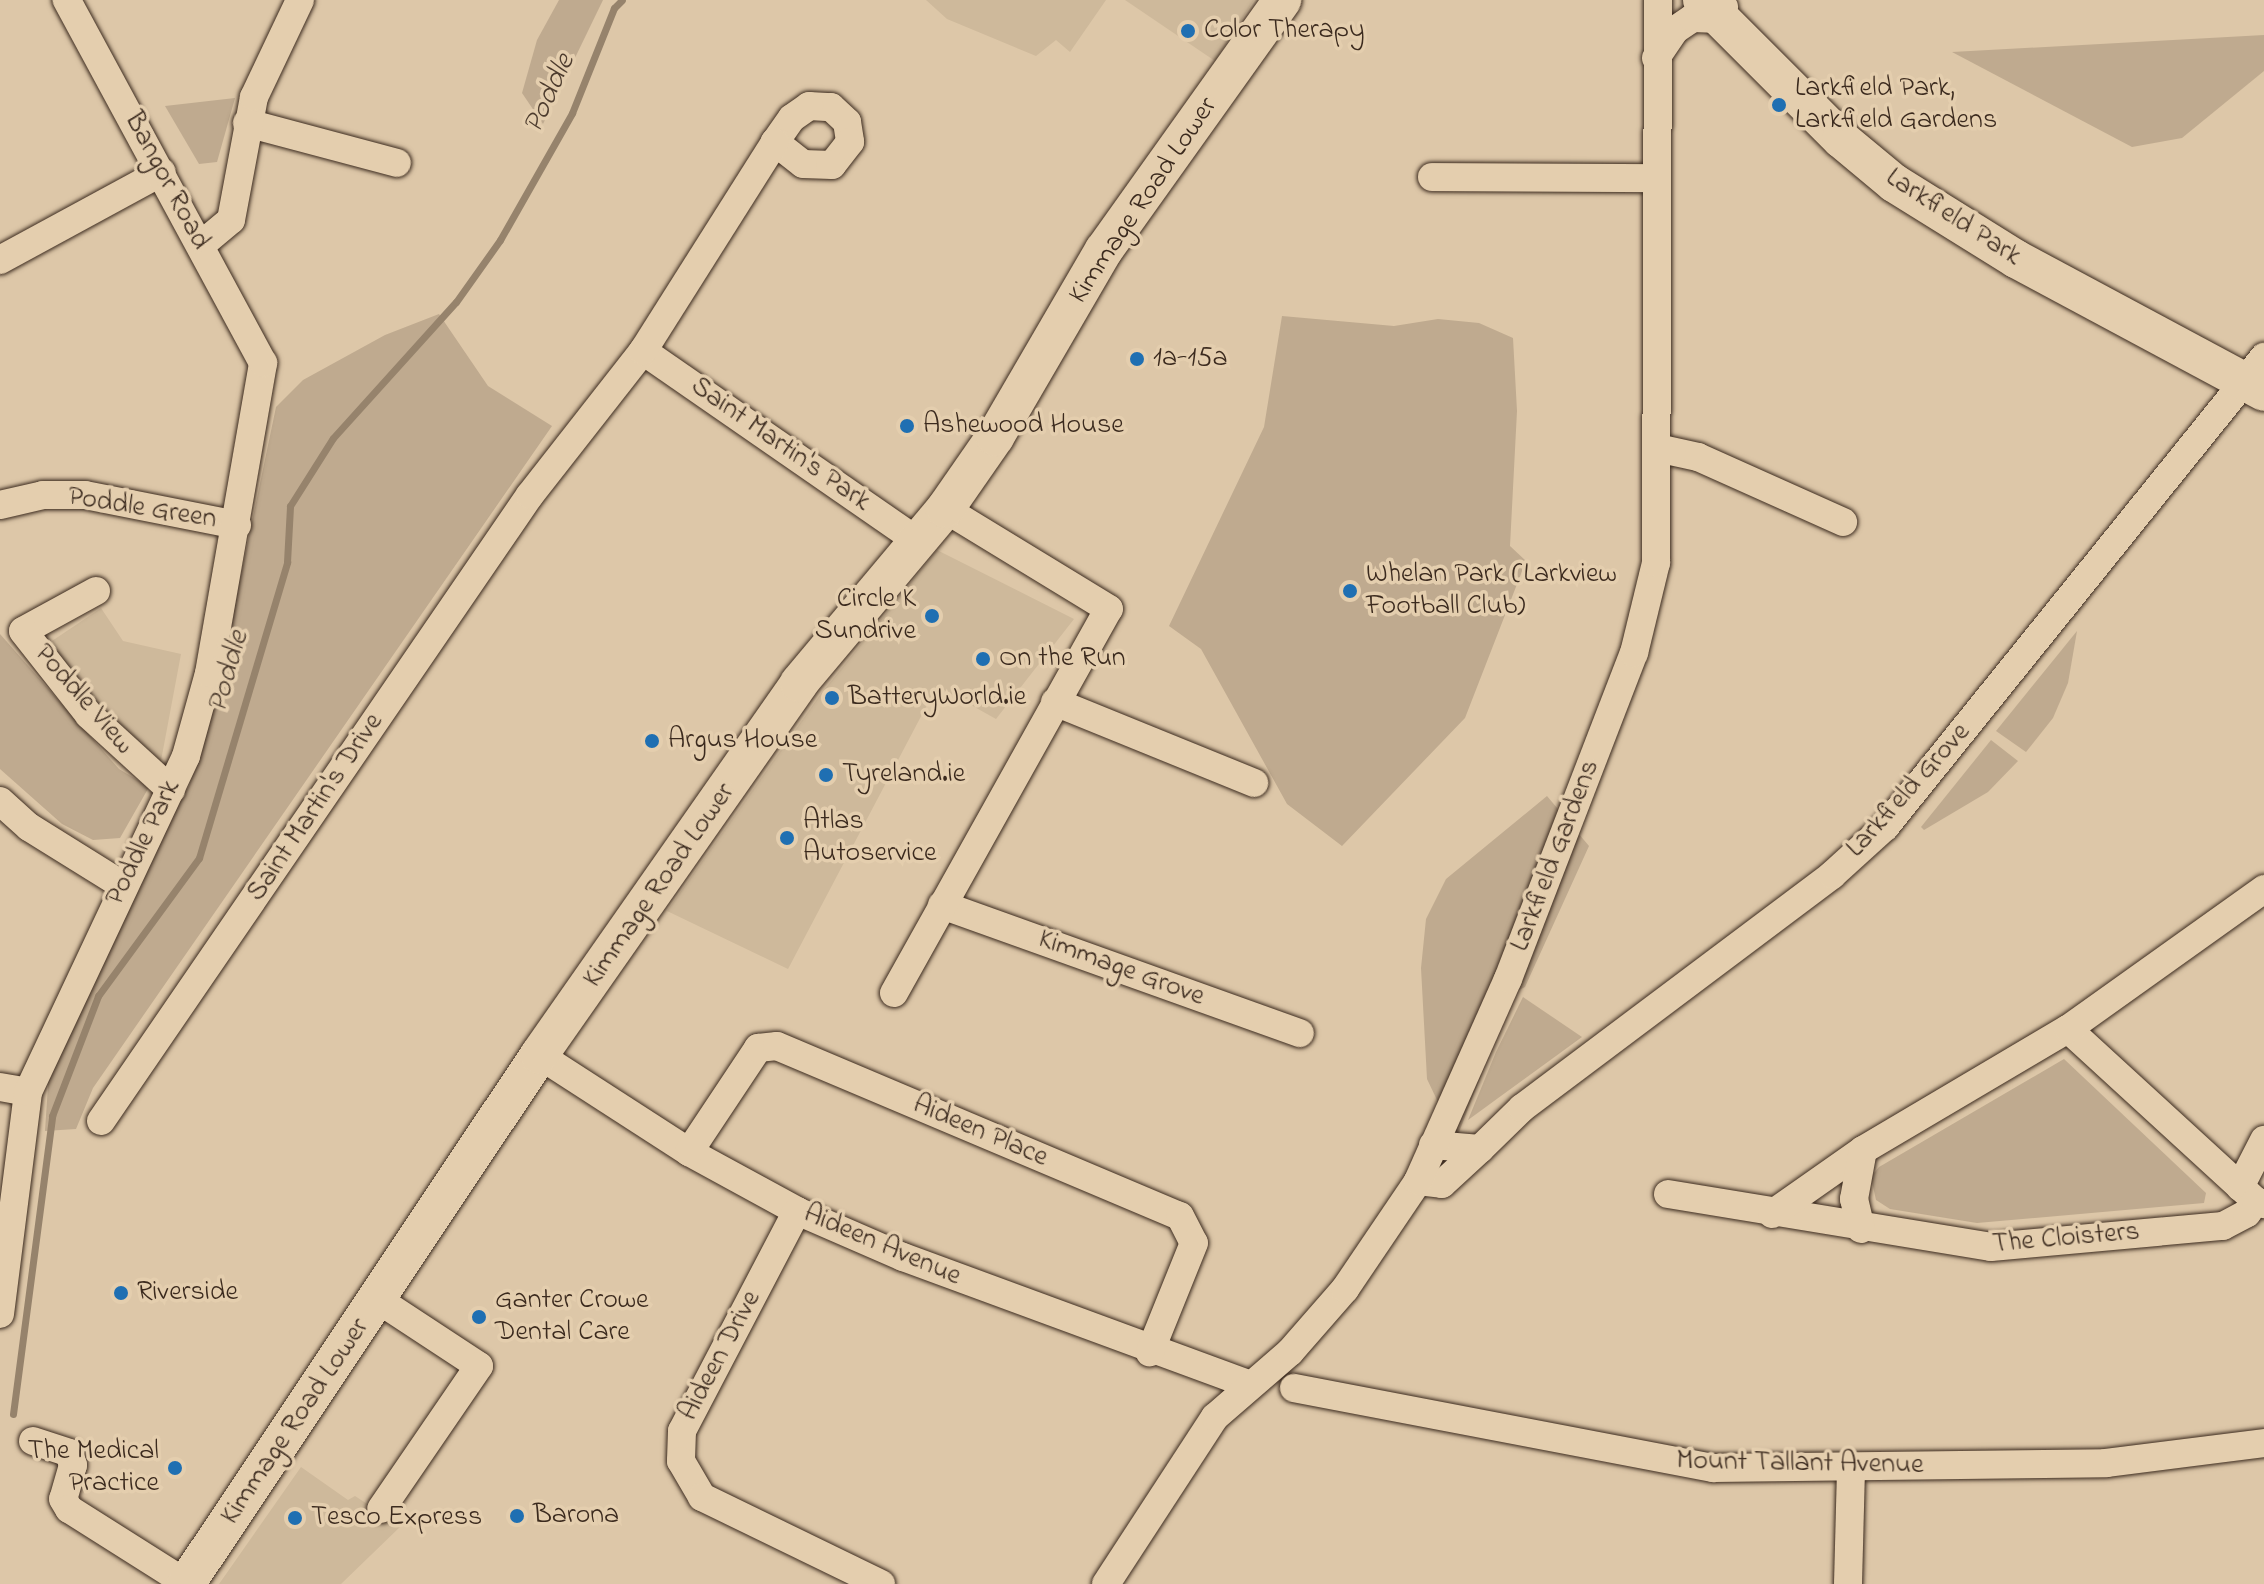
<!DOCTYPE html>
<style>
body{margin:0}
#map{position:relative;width:2264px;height:1584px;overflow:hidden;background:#ddc7a8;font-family:"Indie Flower",sans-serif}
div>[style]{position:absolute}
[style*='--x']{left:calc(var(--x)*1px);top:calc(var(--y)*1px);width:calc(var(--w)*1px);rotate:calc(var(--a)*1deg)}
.built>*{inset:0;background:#ceb99b}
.green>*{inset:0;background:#bfaa8f}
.stream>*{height:7px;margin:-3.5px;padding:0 3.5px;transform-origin:3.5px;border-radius:3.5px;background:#96836c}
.roads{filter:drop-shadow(0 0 2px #3b2a1e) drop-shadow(0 0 2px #3b2a1e)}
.street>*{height:28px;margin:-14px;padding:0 14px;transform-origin:14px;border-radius:14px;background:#e4ceae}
.secondary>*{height:38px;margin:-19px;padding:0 19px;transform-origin:19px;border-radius:19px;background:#e4ceae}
.dots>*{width:22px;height:22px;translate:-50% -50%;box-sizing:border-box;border:4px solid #e4ceae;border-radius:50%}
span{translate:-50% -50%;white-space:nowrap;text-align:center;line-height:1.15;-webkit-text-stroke:7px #e4ceae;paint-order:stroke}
.poi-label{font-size:28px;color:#3b2a1e}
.left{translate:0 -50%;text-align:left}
.right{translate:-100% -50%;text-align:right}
.street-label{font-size:28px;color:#3b2a1e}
.water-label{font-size:30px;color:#4d3c2e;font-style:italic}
</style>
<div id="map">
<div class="built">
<div style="clip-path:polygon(926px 0,1106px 0,1070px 52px,1056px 40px,1036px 56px,947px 19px)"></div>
<div style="clip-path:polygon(1125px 0,1254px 0,1215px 61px)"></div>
<div style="clip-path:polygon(937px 550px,1074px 619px,996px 719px,937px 686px,788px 969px,667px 911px,820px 695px)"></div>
<div style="clip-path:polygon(101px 608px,123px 641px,181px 654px,160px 766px,72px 677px,49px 643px)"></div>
<div style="clip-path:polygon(301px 1467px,348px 1500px,355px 1496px,401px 1526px,341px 1584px,219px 1584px)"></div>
</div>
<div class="green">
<div style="clip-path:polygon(559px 0,603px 0,543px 124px,522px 93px,537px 40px)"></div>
<div style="clip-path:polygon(2264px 35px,2264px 71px,2182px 138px,2132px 147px,1952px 52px)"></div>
<div style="clip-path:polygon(235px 98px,217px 162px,199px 164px,165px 106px)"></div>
<div style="clip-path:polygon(439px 314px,488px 386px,552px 426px,93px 1088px,76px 1129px,45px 1131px,51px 1041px,80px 975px,189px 786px,210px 723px,276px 407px,303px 380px,385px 335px)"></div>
<div style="clip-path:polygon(1282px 316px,1394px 326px,1438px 319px,1479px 323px,1513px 338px,1517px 411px,1510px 546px,1526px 561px,1465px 718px,1342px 846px,1287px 804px,1201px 649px,1169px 626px,1264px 427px)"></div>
<div style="clip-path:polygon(2077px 631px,2068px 683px,2053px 718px,2026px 752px,1996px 731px)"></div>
<div style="clip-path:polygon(0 634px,119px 769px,149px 787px,120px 838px,93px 840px,62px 824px,0 769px)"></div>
<div style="clip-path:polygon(1991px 740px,2018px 761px,1988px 792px,1924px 830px,1921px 827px)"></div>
<div style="clip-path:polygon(1547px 796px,1589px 846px,1525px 987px,1513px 993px,1456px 1140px,1427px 1079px,1421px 968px,1426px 919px,1446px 879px)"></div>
<div style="clip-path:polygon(1523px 997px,1582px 1037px,1468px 1120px,1496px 1052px)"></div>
<div style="clip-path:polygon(2064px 1059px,2206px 1193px,2204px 1203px,1977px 1223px,1890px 1209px,1876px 1200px,1871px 1177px,1879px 1167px)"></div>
</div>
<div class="stream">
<div style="--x:13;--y:1414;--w:301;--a:-82.5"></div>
<div style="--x:52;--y:1116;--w:129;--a:-69"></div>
<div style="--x:98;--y:996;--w:171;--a:-53.8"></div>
<div style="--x:199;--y:858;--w:309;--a:-73.4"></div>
<div style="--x:287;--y:562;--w:56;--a:-86.9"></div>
<div style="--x:290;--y:506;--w:80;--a:-57.7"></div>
<div style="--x:333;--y:438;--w:183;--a:-47.9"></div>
<div style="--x:456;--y:302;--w:76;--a:-54.6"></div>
<div style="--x:500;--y:240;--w:146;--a:-60.4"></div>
<div style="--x:572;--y:113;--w:113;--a:-68.2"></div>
<div style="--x:614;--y:8;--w:11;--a:-45"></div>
</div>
<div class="roads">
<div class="street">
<div style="--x:1656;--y:58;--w:34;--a:-56"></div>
<div style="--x:1675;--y:30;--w:22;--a:-34"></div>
<div style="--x:1693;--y:18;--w:26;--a:2"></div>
<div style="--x:1719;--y:19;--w:13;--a:-67"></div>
<div style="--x:809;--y:106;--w:22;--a:3"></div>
<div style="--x:831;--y:107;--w:22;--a:43"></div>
<div style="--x:847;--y:122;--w:20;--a:81"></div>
<div style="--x:850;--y:142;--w:29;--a:128"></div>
<div style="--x:832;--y:165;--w:29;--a:-178"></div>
<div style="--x:803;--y:164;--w:36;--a:-142"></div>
<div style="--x:775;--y:142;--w:29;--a:-55"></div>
<div style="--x:792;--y:118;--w:21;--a:-35"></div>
<div style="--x:247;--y:123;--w:155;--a:14.9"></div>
<div style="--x:1432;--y:177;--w:224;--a:0.3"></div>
<div style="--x:201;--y:245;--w:39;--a:-40"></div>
<div style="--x:231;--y:220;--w:125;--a:-79.4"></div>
<div style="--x:254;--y:97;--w:107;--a:-64.6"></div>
<div style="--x:0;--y:260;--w:184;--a:-28.5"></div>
<div style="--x:643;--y:351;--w:333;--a:34.7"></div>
<div style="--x:1657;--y:448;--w:42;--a:12.4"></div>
<div style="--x:1698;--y:457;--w:159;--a:24.1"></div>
<div style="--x:0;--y:505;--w:44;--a:-13.1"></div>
<div style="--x:43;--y:495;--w:42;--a:0"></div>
<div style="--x:85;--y:495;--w:155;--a:11.2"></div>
<div style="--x:96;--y:591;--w:83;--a:151.3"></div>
<div style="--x:23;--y:631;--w:107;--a:51.8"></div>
<div style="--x:89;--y:715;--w:111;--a:42.4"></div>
<div style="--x:1055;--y:702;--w:215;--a:22.1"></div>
<div style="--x:0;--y:801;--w:39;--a:42"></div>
<div style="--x:29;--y:827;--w:110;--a:31.9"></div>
<div style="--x:942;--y:905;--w:380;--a:19.7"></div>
<div style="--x:894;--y:993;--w:440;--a:-60.8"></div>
<div style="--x:1109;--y:609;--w:192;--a:-148.6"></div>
<div style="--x:2068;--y:1029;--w:255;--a:42.5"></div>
<div style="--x:539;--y:1055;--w:179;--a:32.9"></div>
<div style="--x:689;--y:1152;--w:123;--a:28.6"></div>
<div style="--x:797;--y:1211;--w:116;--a:23.5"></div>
<div style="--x:903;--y:1257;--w:370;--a:20.2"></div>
<div style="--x:0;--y:1087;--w:28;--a:10"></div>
<div style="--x:101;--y:1121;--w:759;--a:-55.58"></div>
<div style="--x:530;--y:495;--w:183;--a:-51.9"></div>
<div style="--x:643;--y:351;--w:247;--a:-57.7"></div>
<div style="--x:1433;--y:1145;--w:47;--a:4.9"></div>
<div style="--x:1480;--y:1149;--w:59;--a:-44.3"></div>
<div style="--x:1522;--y:1108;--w:388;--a:-36.9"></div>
<div style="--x:1832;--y:875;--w:72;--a:-42.2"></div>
<div style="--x:1885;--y:827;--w:604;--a:-51.12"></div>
<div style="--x:689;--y:1152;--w:125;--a:-56.4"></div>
<div style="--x:758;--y:1048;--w:19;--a:-6"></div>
<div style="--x:777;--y:1046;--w:437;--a:22.9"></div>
<div style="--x:1180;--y:1216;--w:30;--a:63"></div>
<div style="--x:1194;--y:1243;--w:118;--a:112"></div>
<div style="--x:1418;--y:1181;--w:24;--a:7"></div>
<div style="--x:1442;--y:1184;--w:52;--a:-42.6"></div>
<div style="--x:2240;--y:1187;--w:53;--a:-62.9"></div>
<div style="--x:1668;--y:1194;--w:327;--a:9.3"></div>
<div style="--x:1991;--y:1247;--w:233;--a:-5.2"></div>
<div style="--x:2223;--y:1226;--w:27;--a:-28"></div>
<div style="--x:2247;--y:1213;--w:15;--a:-53"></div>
<div style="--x:2256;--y:1201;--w:9;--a:21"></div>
<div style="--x:797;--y:1211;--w:248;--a:117.6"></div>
<div style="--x:682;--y:1431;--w:30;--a:92"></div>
<div style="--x:681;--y:1461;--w:42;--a:59.7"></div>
<div style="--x:702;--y:1497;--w:199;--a:25.9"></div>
<div style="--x:1772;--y:1214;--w:111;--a:-35.1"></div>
<div style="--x:1863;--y:1150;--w:238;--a:-30.6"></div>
<div style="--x:2068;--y:1029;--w:241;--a:-35.5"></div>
<div style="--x:1861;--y:1229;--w:31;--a:-103"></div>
<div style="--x:1854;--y:1199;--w:50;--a:-79.6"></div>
<div style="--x:377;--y:1299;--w:122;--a:33.3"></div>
<div style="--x:479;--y:1366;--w:173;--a:124.4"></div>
<div style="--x:0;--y:1314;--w:224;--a:-82.8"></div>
<div style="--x:28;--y:1092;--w:371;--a:-64.8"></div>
<div style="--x:186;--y:756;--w:86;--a:-74.5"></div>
<div style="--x:209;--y:673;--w:315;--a:-80.1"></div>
<div style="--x:263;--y:363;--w:413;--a:-118.4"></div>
<div style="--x:1294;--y:1388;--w:427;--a:10.8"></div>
<div style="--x:1713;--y:1468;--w:393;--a:-0.7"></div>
<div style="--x:2106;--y:1463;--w:159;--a:-7.2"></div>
<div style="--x:33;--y:1441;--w:38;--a:18"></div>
<div style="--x:69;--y:1453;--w:13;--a:72"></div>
<div style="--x:73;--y:1465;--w:35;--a:106"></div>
<div style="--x:63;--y:1499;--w:12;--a:59"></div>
<div style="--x:69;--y:1509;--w:138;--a:32.3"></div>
<div style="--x:1106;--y:1584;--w:199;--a:-56.9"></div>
<div style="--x:1215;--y:1417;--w:99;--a:-40.9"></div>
<div style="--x:1290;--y:1352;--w:84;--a:-48.9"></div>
<div style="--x:1345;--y:1289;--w:130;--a:-55.9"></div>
<div style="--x:1418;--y:1181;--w:221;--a:-66"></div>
<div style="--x:1508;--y:979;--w:350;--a:-68.9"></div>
<div style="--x:1634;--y:653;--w:93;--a:-76.3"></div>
<div style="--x:1656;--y:563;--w:563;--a:-89.8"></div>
<div style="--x:1848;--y:1584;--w:116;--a:-88.5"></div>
</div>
<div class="secondary">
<div style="--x:1702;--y:0;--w:197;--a:45"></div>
<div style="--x:1841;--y:139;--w:69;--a:39.7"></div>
<div style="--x:1894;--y:183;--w:144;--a:31.9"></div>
<div style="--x:2016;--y:259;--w:281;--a:28.2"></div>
<div style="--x:186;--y:1584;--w:636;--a:-56.28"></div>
<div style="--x:539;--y:1055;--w:454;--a:-55"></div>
<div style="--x:799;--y:683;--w:227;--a:-50"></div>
<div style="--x:945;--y:509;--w:88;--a:-55.2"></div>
<div style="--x:995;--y:437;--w:216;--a:-59.8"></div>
<div style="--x:1104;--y:250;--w:307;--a:-54.5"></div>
</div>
</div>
<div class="dots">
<div style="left:1188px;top:31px;background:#1f6fb2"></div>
<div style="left:1779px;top:105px;background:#1f6fb2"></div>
<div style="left:1137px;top:359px;background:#1f6fb2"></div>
<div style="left:907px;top:426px;background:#1f6fb2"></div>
<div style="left:1350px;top:591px;background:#1f6fb2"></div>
<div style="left:932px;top:616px;background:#1f6fb2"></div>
<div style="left:983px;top:659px;background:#1f6fb2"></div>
<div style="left:832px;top:698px;background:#1f6fb2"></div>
<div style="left:652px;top:741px;background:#1f6fb2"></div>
<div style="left:826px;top:775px;background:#1f6fb2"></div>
<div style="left:787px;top:838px;background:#1f6fb2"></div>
<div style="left:121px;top:1293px;background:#1f6fb2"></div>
<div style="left:479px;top:1317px;background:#1f6fb2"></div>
<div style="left:175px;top:1468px;background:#1f6fb2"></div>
<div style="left:517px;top:1516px;background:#1f6fb2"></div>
<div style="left:295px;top:1518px;background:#1f6fb2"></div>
</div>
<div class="poi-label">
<span class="left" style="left:1204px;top:31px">Color Therapy</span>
<span class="left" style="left:1795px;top:105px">Larkfield Park,<br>Larkfield Gardens</span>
<span class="left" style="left:1153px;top:359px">1a-15a</span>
<span class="left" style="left:923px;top:426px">Ashewood House</span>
<span class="left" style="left:1366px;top:591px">Whelan Park (Larkview<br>Football Club)</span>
<span class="right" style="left:916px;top:616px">Circle K<br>Sundrive</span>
<span class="left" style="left:999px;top:659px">On the Run</span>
<span class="left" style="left:848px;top:698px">BatteryWorld.ie</span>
<span class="left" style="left:668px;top:741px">Argus House</span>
<span class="left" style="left:842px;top:775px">Tyreland.ie</span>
<span class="left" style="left:803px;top:838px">Atlas<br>Autoservice</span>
<span class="left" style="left:137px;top:1293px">Riverside</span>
<span class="left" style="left:495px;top:1317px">Ganter Crowe<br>Dental Care</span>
<span class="right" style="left:159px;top:1468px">The Medical<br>Practice</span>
<span class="left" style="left:533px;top:1516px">Barona</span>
<span class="left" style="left:311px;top:1518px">Tesco Express</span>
</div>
<div class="street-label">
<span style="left:166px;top:181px;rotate:62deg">Bangor Road</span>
<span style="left:1144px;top:201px;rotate:-56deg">Kimmage Road Lower</span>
<span style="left:1953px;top:218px;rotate:33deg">Larkfield Park</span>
<span style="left:780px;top:445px;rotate:35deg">Saint Martin's Park</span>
<span style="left:142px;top:509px;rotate:9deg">Poddle Green</span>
<span style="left:83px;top:700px;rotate:49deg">Poddle View</span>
<span style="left:1909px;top:791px;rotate:-48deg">Larkfield Grove</span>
<span style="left:316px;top:808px;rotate:-56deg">Saint Martin's Drive</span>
<span style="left:144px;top:843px;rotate:-64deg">Poddle Park</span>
<span style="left:1556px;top:856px;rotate:-69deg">Larkfield Gardens</span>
<span style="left:660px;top:886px;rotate:-55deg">Kimmage Road Lower</span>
<span style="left:1121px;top:969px;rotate:20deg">Kimmage Grove</span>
<span style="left:980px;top:1132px;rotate:23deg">Aideen Place</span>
<span style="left:2066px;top:1239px;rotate:-5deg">The Cloisters</span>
<span style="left:882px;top:1246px;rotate:23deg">Aideen Avenue</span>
<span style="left:721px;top:1356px;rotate:-62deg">Aideen Drive</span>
<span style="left:296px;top:1422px;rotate:-56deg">Kimmage Road Lower</span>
<span style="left:1800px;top:1464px;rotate:1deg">Mount Tallant Avenue</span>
</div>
<div class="water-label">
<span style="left:550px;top:94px;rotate:-65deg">Poddle</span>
<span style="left:229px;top:672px;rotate:-74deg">Poddle</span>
</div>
</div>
